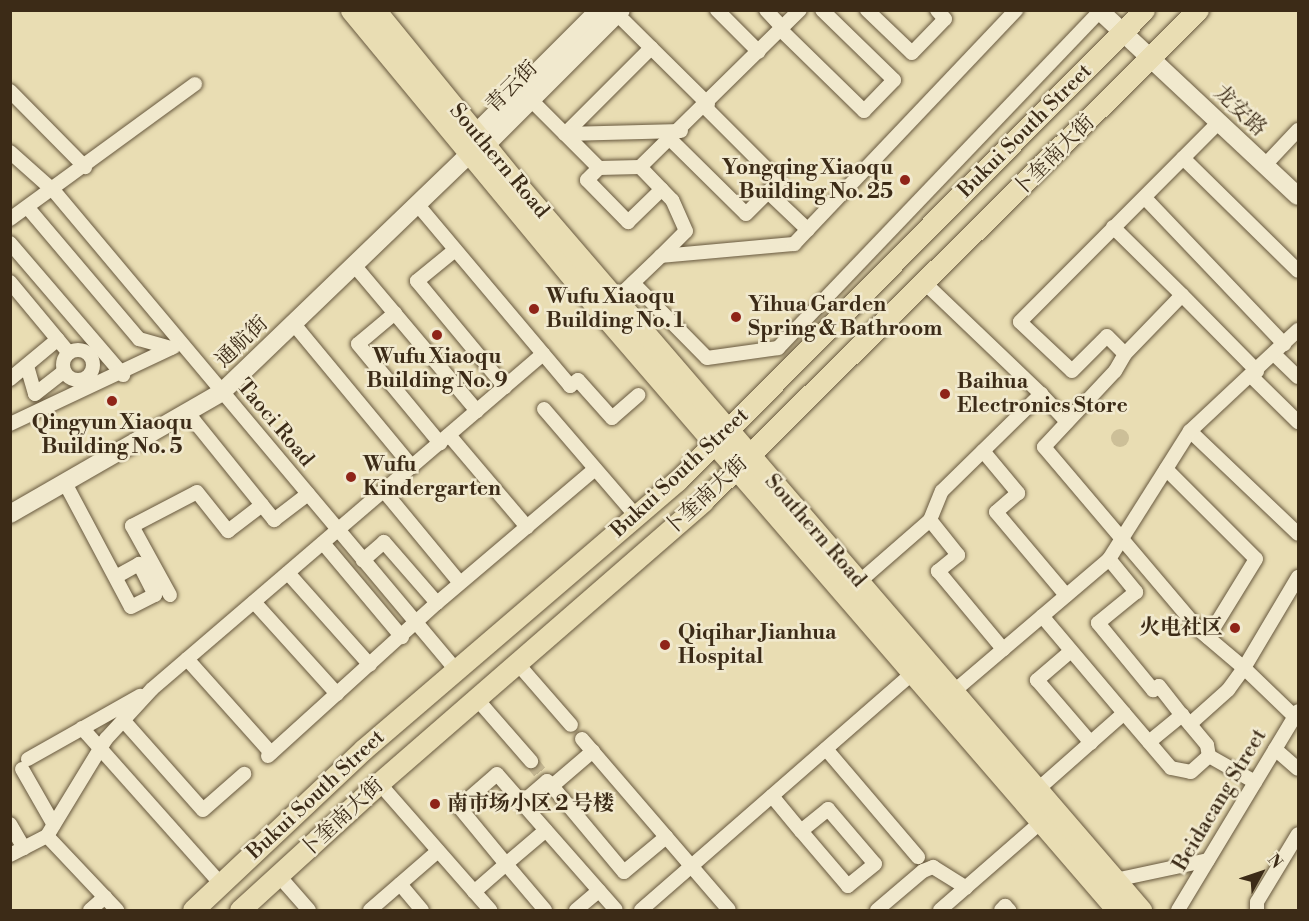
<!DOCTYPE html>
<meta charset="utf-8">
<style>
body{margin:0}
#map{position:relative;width:1309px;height:921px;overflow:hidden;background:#e9ddb3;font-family:"Libre Bodoni","Noto Serif SC",serif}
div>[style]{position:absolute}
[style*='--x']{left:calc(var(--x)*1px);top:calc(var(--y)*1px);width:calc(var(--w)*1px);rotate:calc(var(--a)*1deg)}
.green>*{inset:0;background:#ccbf98}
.round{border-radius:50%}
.street-tunnel>*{height:14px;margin-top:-7px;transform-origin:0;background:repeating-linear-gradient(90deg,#c6b994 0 14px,transparent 0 21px)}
.roads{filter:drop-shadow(0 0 2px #67583e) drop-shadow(0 0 2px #67583e)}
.street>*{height:14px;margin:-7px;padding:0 7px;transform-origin:7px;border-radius:7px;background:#f1e9ce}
.street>.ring{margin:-7px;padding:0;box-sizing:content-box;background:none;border:14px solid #f1e9ce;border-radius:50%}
.secondary>*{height:18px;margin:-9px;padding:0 9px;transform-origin:9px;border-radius:9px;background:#f1e9ce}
.primary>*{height:21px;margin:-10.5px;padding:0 10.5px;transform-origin:10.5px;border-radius:10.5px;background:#e9ddb3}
.dots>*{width:16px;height:16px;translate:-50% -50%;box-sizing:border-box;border:3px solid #f1e9ce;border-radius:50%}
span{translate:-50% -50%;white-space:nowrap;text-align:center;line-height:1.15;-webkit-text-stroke:5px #f1e9ce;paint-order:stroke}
.street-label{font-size:21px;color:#3c2b17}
.poi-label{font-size:21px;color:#3c2b17;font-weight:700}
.right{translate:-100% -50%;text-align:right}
.left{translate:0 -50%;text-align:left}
.frame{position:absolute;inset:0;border:12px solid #3c2b17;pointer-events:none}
.north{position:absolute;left:1231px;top:843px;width:60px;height:60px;-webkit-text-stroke:4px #f1e9ce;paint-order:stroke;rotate:50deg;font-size:16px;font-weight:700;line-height:24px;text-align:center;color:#3c2b17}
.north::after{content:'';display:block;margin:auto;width:21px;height:27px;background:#3c2b17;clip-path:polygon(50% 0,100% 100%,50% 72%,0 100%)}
</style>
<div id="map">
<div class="green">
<div class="round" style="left:1111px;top:429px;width:18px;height:18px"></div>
</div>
<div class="street-tunnel">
<div style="--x:531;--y:761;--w:18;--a:52"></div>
</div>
<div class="roads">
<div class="street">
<div style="--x:717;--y:10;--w:59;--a:45"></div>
<div style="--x:766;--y:10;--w:25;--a:47"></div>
<div style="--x:867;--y:10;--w:62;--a:43.7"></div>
<div style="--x:912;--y:53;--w:47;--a:-45.9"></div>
<div style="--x:945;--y:19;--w:12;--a:-132"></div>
<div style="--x:617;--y:14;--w:128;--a:44.7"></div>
<div style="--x:781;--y:30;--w:116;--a:44.3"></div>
<div style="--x:864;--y:111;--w:43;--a:-45.9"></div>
<div style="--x:894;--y:80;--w:100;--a:-135.8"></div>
<div style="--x:10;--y:91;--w:107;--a:45.4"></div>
<div style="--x:531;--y:100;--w:48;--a:45"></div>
<div style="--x:565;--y:134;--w:122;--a:-45"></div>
<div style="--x:1219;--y:122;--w:282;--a:134.9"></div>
<div style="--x:1020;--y:322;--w:71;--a:43.3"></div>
<div style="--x:1072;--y:371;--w:49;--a:-45"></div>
<div style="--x:1107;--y:336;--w:25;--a:45"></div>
<div style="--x:1125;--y:354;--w:82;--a:-46"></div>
<div style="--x:1182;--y:295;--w:107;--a:45.4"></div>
<div style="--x:671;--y:140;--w:105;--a:44.6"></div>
<div style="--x:746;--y:214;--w:47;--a:-45"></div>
<div style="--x:779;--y:181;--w:105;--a:-135"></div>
<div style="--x:10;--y:152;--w:59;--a:41.6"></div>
<div style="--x:54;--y:191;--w:625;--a:49.99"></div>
<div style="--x:1183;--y:158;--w:161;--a:44.5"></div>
<div style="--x:1265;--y:165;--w:48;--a:-46.7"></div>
<div style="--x:640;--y:167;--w:41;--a:178.6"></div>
<div style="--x:599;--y:168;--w:17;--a:135"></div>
<div style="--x:587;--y:180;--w:59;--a:45.7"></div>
<div style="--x:628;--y:222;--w:47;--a:-44.1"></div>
<div style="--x:599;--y:168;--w:48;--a:-135"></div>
<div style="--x:565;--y:134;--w:116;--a:-1.5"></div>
<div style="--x:768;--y:192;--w:55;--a:43.5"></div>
<div style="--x:1145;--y:198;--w:202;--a:46.4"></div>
<div style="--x:417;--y:204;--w:238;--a:49.9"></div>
<div style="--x:570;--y:386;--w:10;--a:-37"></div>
<div style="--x:578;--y:380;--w:51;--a:48.2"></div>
<div style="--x:612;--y:418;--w:35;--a:-41"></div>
<div style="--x:28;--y:208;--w:172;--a:49.7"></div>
<div style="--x:139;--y:339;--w:33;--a:16"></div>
<div style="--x:10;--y:219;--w:229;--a:-36.1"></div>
<div style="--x:1113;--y:227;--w:97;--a:44.6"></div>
<div style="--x:10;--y:243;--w:174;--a:49.4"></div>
<div style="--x:455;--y:250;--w:49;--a:140.8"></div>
<div style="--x:417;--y:281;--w:138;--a:50.3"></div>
<div style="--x:661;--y:256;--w:35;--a:-45"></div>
<div style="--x:686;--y:231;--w:34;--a:-114"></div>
<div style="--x:672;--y:200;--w:46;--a:-134.1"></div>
<div style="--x:640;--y:167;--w:224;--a:-44.5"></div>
<div style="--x:354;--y:265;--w:191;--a:49.9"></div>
<div style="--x:10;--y:282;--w:92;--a:50.3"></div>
<div style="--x:633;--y:283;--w:105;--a:45.4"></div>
<div style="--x:707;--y:358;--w:72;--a:-8"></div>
<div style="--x:778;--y:348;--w:466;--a:-46.3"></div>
<div style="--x:616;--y:299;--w:62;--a:-43.7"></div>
<div style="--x:661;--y:256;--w:134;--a:-5.2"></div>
<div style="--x:794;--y:244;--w:323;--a:-46.5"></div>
<div style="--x:395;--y:313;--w:48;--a:140"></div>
<div style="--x:358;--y:344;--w:129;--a:50.4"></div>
<div style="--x:293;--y:323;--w:187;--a:50.4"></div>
<div class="ring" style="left:63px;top:350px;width:16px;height:16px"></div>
<div style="--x:1125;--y:354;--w:20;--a:120"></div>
<div style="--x:1115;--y:371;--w:104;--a:133.1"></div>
<div style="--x:1044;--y:447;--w:240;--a:49.7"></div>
<div style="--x:1199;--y:630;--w:59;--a:40.2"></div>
<div style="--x:1244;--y:668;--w:27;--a:126"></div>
<div style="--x:1228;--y:690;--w:51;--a:138.2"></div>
<div style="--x:1274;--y:354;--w:33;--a:44"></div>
<div style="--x:27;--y:366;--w:29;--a:74"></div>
<div style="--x:35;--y:394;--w:37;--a:-38"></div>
<div style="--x:1251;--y:376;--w:66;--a:44.4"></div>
<div style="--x:10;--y:379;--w:62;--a:-39.8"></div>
<div style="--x:1041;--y:394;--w:38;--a:47"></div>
<div style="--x:544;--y:409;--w:141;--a:49.3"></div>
<div style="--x:187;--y:412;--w:139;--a:51.1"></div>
<div style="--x:274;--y:520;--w:43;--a:-37.4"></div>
<div style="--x:10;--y:424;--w:181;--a:-25.2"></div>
<div style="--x:1190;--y:431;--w:149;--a:43.6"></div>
<div style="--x:449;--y:435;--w:121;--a:49.7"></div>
<div style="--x:983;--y:451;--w:55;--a:50.2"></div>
<div style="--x:1018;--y:493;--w:29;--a:139"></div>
<div style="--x:996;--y:512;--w:109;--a:49.9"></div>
<div style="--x:1166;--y:469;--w:127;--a:45"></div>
<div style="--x:1256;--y:559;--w:92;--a:121.6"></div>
<div style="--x:65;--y:483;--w:140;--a:62"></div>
<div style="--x:131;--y:607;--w:27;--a:-27"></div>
<div style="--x:155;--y:595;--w:35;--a:-117"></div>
<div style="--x:139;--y:564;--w:26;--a:151"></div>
<div style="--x:384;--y:491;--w:119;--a:50.4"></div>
<div style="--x:930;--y:520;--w:45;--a:51.3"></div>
<div style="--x:958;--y:555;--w:26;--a:141"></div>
<div style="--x:938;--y:571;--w:102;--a:50.2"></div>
<div style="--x:323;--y:543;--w:123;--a:50"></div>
<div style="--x:1109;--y:559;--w:43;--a:50.7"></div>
<div style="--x:1136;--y:592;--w:49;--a:140.8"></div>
<div style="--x:1098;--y:623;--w:87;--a:50.6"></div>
<div style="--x:1153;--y:690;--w:7;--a:-34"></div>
<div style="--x:1159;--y:686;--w:37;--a:52"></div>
<div style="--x:288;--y:573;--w:123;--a:48.3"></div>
<div style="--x:859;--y:582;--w:94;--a:-41.1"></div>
<div style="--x:930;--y:520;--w:31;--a:-68"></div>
<div style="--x:942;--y:491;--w:139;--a:-44.4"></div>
<div style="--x:1041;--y:394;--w:161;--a:-136.3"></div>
<div style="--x:170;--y:595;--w:79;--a:-118.8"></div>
<div style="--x:132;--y:526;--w:73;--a:-27.6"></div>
<div style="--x:197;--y:492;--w:50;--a:51.5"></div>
<div style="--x:228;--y:531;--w:43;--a:-37.4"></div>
<div style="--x:254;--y:602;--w:124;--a:47.9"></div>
<div style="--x:437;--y:603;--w:207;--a:-40.3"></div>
<div style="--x:1071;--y:651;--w:45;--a:139.5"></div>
<div style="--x:1037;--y:680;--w:83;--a:49.4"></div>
<div style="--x:187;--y:659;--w:126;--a:48.2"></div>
<div style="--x:517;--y:663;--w:82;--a:48.9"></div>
<div style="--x:953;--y:692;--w:205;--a:-40.4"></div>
<div style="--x:1109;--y:559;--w:151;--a:-57.7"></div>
<div style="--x:1190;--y:431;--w:148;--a:-43.1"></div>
<div style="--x:476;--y:698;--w:84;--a:48.9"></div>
<div style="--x:1124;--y:713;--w:72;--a:49.5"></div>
<div style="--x:1171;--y:768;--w:20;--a:11"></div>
<div style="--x:1191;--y:772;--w:24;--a:-42"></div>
<div style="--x:1295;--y:717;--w:71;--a:-136.1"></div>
<div style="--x:1244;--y:668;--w:106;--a:-59.3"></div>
<div style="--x:123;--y:720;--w:120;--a:48.4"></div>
<div style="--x:203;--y:810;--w:55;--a:-41.3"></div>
<div style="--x:82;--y:728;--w:209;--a:48.3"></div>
<div style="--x:582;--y:739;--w:225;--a:49.3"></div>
<div style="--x:1149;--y:742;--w:43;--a:-39.3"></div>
<div style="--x:1182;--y:715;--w:39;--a:50"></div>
<div style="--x:1207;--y:745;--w:11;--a:80"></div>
<div style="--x:1209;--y:756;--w:53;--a:29.5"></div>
<div style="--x:826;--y:749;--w:142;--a:49.6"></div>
<div style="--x:1275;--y:749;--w:30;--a:41"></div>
<div style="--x:593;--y:751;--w:54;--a:139.5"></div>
<div style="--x:552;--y:786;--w:112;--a:50.1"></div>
<div style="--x:624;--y:872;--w:55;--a:-39.8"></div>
<div style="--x:268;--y:756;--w:228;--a:-42.2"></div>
<div style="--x:437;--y:603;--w:81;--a:-131"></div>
<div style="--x:384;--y:542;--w:28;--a:139"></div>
<div style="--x:28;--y:759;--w:129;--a:-29.4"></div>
<div style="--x:22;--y:769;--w:64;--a:60.3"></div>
<div style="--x:379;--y:783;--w:169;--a:48.8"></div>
<div style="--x:552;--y:786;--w:7;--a:-135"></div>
<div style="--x:547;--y:781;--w:33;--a:139"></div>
<div style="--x:522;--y:803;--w:142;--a:48.7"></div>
<div style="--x:1037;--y:790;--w:116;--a:-41.5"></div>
<div style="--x:1124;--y:713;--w:127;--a:-130.2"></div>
<div style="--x:772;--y:796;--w:45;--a:50.4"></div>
<div style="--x:828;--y:809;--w:72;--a:49.5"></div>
<div style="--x:875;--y:864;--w:35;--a:141"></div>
<div style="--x:848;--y:886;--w:72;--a:-130.5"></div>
<div style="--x:801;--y:831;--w:35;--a:-39"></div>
<div style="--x:10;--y:824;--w:28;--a:60"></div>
<div style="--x:47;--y:836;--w:102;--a:46.6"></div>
<div style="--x:10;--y:855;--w:42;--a:-27.2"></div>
<div style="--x:47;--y:836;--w:114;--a:-58.7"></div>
<div style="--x:106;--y:739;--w:68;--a:-47.4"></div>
<div style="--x:152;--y:689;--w:515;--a:-40.59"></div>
<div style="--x:279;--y:876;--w:45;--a:48.6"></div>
<div style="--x:1115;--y:880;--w:95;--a:-12.1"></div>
<div style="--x:400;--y:884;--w:34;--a:50"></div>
<div style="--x:474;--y:892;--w:43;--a:-41.2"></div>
<div style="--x:506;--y:864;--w:74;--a:-129.5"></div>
<div style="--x:459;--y:807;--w:50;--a:-41"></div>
<div style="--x:497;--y:774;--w:38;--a:49"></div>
<div style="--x:90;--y:910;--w:20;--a:-41"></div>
<div style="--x:370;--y:910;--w:90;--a:-40.9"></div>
<div style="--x:545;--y:910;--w:60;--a:-130.3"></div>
<div style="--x:506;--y:864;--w:52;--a:-40.4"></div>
<div style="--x:576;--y:910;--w:30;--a:-40"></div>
<div style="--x:641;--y:910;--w:361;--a:-41.1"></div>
<div style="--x:877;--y:910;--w:60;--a:-40.3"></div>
<div style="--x:923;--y:871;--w:11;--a:-22"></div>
<div style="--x:933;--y:867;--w:39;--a:32"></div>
<div style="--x:940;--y:910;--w:134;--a:-41.1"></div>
<div style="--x:1001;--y:910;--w:6;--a:-45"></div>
<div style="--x:1005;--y:906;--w:6;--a:45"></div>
<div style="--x:1178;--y:910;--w:232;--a:-58.9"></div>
<div style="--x:1257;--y:910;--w:8;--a:-90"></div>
<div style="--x:1257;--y:902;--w:79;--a:-58.9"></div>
</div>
<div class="secondary">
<div style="--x:1099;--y:10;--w:272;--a:43.1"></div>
<div style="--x:471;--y:146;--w:13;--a:-72"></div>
<div style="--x:475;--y:134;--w:175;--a:-45"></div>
<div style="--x:10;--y:514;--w:245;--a:-29.9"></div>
<div style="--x:222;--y:392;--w:343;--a:-43.9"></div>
<div style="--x:469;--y:154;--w:18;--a:-27"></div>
<div style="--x:485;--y:146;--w:192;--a:-45"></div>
</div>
<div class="primary">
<div style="--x:351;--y:10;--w:391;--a:50.4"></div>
<div style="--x:600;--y:311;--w:791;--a:49.2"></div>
<div style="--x:375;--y:10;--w:232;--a:50.8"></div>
<div style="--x:522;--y:190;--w:950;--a:49.31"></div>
<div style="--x:193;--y:910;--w:235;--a:-43.3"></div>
<div style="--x:364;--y:749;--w:412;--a:-40.6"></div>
<div style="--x:677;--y:481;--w:663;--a:-45.24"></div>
<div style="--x:240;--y:910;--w:188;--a:-42.4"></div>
<div style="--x:379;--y:783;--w:430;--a:-41"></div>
<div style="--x:703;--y:501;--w:697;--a:-44.77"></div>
</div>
</div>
<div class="dots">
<div style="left:905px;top:180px;background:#8f2418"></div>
<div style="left:534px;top:309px;background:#8f2418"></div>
<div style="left:736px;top:317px;background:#8f2418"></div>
<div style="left:437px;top:335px;background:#8f2418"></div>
<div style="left:945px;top:394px;background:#8f2418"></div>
<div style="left:112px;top:401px;background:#8f2418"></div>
<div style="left:351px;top:477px;background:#8f2418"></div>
<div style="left:1235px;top:628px;background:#8f2418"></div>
<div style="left:665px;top:645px;background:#8f2418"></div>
<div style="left:435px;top:804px;background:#8f2418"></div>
</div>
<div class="street-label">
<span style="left:512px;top:87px;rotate:-45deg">青云街</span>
<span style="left:1240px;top:111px;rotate:43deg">龙安路</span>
<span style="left:1025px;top:131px;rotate:-45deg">Bukui South Street</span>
<span style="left:1054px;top:156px;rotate:-45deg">卜奎南大街</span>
<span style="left:499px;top:161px;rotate:50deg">Southern Road</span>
<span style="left:242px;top:342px;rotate:-44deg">通航街</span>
<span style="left:275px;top:423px;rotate:50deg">Taoci Road</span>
<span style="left:680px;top:473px;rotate:-43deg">Bukui South Street</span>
<span style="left:706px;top:496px;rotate:-43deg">卜奎南大街</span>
<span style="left:815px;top:531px;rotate:49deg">Southern Road</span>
<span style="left:316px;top:795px;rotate:-43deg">Bukui South Street</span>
<span style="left:1220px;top:800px;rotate:-59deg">Beidacang Street</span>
<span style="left:342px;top:818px;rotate:-43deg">卜奎南大街</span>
</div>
<div class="poi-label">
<span class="right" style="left:893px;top:180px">Yongqing Xiaoqu<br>Building No. 25</span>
<span class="left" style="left:546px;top:309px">Wufu Xiaoqu<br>Building No. 1</span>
<span class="left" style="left:748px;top:317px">Yihua Garden<br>Spring &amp; Bathroom</span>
<span style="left:437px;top:369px">Wufu Xiaoqu<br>Building No. 9</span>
<span class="left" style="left:957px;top:394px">Baihua<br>Electronics Store</span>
<span style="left:112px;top:435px">Qingyun Xiaoqu<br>Building No. 5</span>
<span class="left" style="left:363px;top:477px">Wufu<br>Kindergarten</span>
<span class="right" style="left:1223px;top:628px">火电社区</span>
<span class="left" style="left:678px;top:645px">Qiqihar Jianhua<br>Hospital</span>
<span class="left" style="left:447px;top:804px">南市场小区 2 号楼</span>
</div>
<div class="frame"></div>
<div class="north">N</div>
</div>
